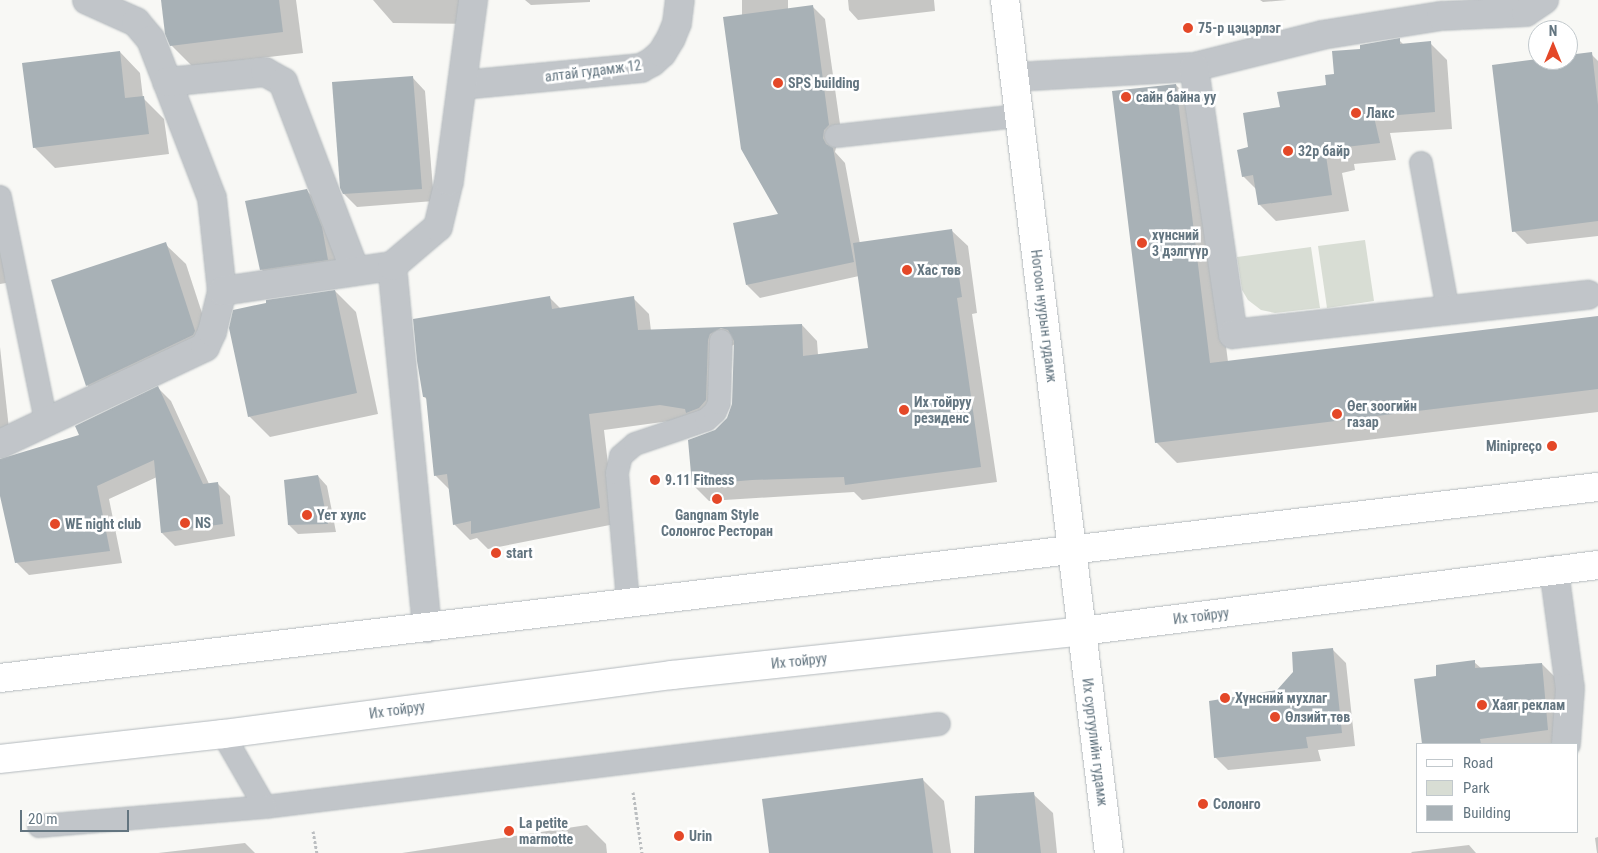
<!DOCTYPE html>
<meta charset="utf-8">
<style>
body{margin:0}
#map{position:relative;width:1598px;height:853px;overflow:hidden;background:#f8f8f5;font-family:"Roboto Condensed",sans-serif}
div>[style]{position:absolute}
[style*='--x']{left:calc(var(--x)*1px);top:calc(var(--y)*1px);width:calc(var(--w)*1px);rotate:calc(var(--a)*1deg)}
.green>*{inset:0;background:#d8ddd4}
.shadow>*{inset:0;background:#0003}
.building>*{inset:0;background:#a8b1b6}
.path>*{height:3px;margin-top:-1.5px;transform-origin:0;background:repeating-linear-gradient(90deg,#bbbec0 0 2.5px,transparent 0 5px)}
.roads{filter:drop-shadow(0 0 1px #b3b9bd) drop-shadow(0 0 1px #b3b9bd)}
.lane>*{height:22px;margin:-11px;padding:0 11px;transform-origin:11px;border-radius:11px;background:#c1c5c9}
.street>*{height:28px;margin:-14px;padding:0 14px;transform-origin:14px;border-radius:14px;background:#c1c5c9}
.secondary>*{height:28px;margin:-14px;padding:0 14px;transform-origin:14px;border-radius:14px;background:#fff}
.primary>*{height:28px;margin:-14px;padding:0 14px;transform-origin:14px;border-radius:14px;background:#fff}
.dots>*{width:14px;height:14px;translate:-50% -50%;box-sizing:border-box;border:2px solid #fff;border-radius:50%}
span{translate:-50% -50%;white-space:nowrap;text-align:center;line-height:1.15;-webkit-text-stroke:5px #fff;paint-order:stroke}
.poi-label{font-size:14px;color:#637580;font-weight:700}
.left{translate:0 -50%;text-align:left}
.right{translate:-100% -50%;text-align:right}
.street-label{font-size:14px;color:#637580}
.legend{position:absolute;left:1416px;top:743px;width:162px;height:90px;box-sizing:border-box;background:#fff;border:1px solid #c1c8cc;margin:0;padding:6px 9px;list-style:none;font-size:15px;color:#637580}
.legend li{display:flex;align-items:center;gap:10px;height:25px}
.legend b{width:25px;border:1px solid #c1c8cc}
.north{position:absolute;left:1528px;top:20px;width:50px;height:50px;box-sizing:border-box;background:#fff;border:1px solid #c1c8cc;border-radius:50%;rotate:0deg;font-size:14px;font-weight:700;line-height:20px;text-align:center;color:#637580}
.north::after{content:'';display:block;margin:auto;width:18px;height:22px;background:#e44828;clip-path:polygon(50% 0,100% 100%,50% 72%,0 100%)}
.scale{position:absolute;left:20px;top:810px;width:109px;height:22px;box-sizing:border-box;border:2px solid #637580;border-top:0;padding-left:6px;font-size:15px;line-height:18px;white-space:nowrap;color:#637580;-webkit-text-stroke:4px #fff;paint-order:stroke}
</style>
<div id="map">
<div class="green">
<div style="clip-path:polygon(1365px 240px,1374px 301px,1327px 308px,1318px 246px)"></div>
<div style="clip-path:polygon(1311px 247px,1320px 308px,1275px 313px,1261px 310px,1248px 300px,1242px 290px,1237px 257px)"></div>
</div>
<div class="shadow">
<div style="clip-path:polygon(162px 0,296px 0,303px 53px,192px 66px,171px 45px)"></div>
<div style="clip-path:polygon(373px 0,477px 0,477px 24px,393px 23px)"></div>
<div style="clip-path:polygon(525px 0,590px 0,590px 2px,531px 5px)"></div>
<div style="clip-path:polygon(742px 0,788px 0,788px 10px,812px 6px,825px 19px,842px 138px,837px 143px,835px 152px,845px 163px,860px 244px,952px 231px,968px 246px,977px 313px,972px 314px,997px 482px,862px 500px,854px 492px,709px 501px,693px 485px,715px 431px,728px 418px,733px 404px,735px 344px,726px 349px,715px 424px,677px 420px,604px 430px,615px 524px,488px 549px,477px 538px,470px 540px,454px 524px,450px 490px,435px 475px,428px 400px,424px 397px,549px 297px,561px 309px,633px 298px,649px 314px,651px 331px,802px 325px,817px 341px,818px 355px,869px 349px,859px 276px,760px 298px,747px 285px,780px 215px,742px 16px)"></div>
<div style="clip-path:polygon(848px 0,934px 0,935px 11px,858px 20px,849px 10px)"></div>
<div style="clip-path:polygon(1260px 0,1287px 0,1263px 2px)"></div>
<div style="clip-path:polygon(1399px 40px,1404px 45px,1430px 43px,1447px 60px,1452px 129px,1390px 133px,1396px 160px,1354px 164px,1355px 170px,1342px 173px,1349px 211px,1276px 221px,1259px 204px,1257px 190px,1243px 176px,1250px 148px,1281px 108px,1327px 86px,1361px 50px)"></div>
<div style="clip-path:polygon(120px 52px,140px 73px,143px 98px,164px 119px,169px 154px,55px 168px,34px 147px)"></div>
<div style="clip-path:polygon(1591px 54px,1598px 61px,1598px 236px,1527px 244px,1514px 231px,1568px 57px)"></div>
<div style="clip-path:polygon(412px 77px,425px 91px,434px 201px,357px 207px,344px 194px)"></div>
<div style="clip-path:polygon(1176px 85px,1196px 106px,1228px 362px,1598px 317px,1598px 412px,1177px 463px,1156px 442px)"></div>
<div style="clip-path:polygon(306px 190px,327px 211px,348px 280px,282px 290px,261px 269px)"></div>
<div style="clip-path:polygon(0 239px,6px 283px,0 284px)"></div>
<div style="clip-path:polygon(165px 244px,186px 264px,215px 353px,108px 406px,87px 385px)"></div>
<div style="clip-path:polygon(335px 291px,356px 312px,378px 414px,270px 437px,249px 416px)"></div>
<div style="clip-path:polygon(0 347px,10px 438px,0 439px)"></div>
<div style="clip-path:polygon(158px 388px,171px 401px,209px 484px,217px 483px,230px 496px,235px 536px,175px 546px,162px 533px,157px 477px,109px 499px,122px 563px,29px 575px,16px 562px,0 490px,0 461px,80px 436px)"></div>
<div style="clip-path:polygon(318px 476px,327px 486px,336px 532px,298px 534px,289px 525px)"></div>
<div style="clip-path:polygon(1333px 650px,1346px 663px,1355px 746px,1318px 750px,1321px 761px,1228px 770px,1215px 757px,1277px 691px)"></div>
<div style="clip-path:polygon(1474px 662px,1482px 669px,1542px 664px,1555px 677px,1561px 743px,1424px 744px,1416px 680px,1437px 677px)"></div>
<div style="clip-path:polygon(923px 780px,944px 801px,951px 853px,770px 853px)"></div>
<div style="clip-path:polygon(1033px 794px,1053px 813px,1057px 853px,975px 853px)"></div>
<div style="clip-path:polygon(587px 825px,606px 844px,607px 853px,402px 853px)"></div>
<div style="clip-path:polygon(1598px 837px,1598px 853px,1597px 853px,1595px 838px)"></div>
<div style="clip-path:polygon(245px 843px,255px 853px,158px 853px)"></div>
<div style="clip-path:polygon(1469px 845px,1476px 853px,1412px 853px,1411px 852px)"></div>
</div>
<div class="building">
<div style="clip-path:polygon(161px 0,279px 0,283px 32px,170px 46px,165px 34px)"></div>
<div style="clip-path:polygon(813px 5px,829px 125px,824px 130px,823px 138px,826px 144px,833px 148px,854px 262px,746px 285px,733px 223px,778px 214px,741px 149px,723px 17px)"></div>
<div style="clip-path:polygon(1400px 38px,1400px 44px,1431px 41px,1435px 112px,1374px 117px,1380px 143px,1337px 148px,1338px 153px,1326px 156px,1332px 195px,1258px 205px,1253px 175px,1242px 177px,1237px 150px,1248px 147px,1243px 113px,1280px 107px,1277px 92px,1326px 85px,1325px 75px,1334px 74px,1332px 51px,1360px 49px,1360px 45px)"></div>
<div style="clip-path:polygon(120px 51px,125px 98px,144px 96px,149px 134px,33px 148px,22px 63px)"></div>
<div style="clip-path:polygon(1592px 52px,1598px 105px,1598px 221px,1512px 232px,1492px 65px,1538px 59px,1568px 60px,1568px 55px)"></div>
<div style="clip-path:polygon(413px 76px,422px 189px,343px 194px,340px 188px,332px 82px)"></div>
<div style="clip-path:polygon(1176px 84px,1210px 363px,1598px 316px,1598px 389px,1155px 443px,1112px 91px)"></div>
<div style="clip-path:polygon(307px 189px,322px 227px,328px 260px,260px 270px,245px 201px)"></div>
<div style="clip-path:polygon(952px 229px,962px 297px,957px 298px,981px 467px,845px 485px,844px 477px,752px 480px,692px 485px,688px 440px,715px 430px,727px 418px,732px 404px,734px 341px,728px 330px,721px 328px,710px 334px,708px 340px,706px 400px,699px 408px,686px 413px,685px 409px,660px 405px,589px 414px,600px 508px,471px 534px,471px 521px,453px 525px,447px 474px,434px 476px,426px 397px,423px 397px,417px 361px,413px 319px,550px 296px,552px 309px,634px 296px,638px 330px,802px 324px,803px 356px,868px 348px,853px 243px)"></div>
<div style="clip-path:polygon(166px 242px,195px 331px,193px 335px,86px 386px,51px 280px)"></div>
<div style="clip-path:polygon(335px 290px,357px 393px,248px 417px,229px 328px,233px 310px,266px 303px,266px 300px)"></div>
<div style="clip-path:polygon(158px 386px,203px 484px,218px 482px,223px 524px,161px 533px,154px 460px,97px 486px,110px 551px,15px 563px,0 496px,0 459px,79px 435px,75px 426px)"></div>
<div style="clip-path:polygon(318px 475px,328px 524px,288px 525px,284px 480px)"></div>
<div style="clip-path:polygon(1333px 648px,1342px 733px,1306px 737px,1308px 748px,1214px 758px,1209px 701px,1277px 690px,1293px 672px,1292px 652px)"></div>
<div style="clip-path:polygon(1475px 660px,1475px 668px,1542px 663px,1548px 730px,1480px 739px,1481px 744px,1422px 744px,1414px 679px,1436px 676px,1436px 665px)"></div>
<div style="clip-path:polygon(923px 778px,933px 853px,769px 853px,762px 799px)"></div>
<div style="clip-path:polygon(1034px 792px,1041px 853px,974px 853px,975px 796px)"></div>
</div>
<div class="path">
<div style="--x:633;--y:792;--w:62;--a:81.6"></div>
<div style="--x:313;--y:831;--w:22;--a:80"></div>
</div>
<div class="roads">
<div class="lane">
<div style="--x:836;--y:136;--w:183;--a:-6.3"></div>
<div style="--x:1421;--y:163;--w:149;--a:79.6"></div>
<div style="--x:0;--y:197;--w:230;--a:78.4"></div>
<div style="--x:628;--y:602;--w:129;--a:-94.9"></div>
<div style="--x:617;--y:473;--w:17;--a:-77"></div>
<div style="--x:621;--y:456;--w:18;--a:-41"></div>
<div style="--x:635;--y:444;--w:75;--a:-18.7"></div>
<div style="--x:706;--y:420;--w:12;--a:-42"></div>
<div style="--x:715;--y:412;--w:10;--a:-66"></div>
<div style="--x:719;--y:403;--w:62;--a:-88.2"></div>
<div style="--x:223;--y:734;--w:84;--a:60.1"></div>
<div style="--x:265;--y:807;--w:679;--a:-7.02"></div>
<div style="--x:39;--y:826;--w:227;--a:-4.8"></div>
</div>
<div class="street">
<div style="--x:87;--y:0;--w:54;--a:24.2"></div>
<div style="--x:136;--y:22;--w:23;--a:50"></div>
<div style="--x:151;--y:40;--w:169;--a:68.9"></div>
<div style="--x:212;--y:198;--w:94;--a:83.9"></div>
<div style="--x:1194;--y:67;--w:132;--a:-14"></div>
<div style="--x:1322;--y:35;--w:121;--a:-9.1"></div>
<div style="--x:1441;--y:16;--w:85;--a:-2.7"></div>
<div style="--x:1526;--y:12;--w:22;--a:-34"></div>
<div style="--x:1015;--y:77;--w:179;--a:-3.2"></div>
<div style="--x:1194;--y:67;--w:270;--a:81.7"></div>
<div style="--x:1233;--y:334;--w:357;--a:-6.3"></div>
<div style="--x:167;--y:82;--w:99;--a:-5.8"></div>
<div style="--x:265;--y:72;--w:21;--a:29"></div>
<div style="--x:283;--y:82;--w:202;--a:69.1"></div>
<div style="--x:462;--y:85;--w:180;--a:-5.4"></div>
<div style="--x:641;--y:68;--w:13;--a:-29"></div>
<div style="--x:652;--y:62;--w:13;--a:-42"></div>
<div style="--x:662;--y:53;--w:17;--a:-59"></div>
<div style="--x:671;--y:38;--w:16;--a:-68"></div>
<div style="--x:677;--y:23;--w:23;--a:-83"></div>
<div style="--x:0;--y:444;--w:227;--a:-25.3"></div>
<div style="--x:205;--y:347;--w:17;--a:-65"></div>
<div style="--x:212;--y:332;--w:42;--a:-76.3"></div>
<div style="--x:222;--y:291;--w:172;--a:-8.4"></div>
<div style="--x:1554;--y:570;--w:119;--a:82.3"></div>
<div style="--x:1570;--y:688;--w:56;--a:94.1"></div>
<div style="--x:427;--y:628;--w:364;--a:-95.5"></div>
<div style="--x:392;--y:266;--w:60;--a:-40.3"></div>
<div style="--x:438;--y:227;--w:47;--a:-76.6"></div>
<div style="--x:449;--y:181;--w:183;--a:-82.4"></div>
</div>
<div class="secondary">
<div style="--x:1005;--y:0;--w:859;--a:83.05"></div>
</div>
<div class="primary">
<div style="--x:0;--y:678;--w:1609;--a:-6.82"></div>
<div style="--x:0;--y:759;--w:224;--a:-6.4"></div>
<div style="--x:223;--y:734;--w:453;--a:-7.5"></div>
<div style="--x:672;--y:675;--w:412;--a:-6.1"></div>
<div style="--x:1082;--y:631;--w:520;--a:-7.29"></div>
</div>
</div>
<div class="dots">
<div style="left:1188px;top:28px;background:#e44828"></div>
<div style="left:778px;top:83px;background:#e44828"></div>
<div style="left:1126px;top:97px;background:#e44828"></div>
<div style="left:1356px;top:113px;background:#e44828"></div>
<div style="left:1288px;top:151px;background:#e44828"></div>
<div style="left:1142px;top:243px;background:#e44828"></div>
<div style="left:907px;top:270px;background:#e44828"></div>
<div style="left:904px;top:410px;background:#e44828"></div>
<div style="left:1337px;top:414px;background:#e44828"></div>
<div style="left:1552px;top:446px;background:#e44828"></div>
<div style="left:655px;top:480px;background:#e44828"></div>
<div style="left:717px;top:499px;background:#e44828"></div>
<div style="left:307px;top:515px;background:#e44828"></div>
<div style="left:185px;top:523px;background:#e44828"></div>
<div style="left:55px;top:524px;background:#e44828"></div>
<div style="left:496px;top:553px;background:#e44828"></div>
<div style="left:1225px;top:698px;background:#e44828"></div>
<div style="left:1482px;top:705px;background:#e44828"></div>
<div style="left:1275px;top:717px;background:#e44828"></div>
<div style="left:1203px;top:804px;background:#e44828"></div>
<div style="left:509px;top:831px;background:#e44828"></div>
<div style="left:679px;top:836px;background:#e44828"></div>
</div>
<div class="poi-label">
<span class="left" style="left:1198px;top:28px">75-р цэцэрлэг</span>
<span class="left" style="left:788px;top:83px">SPS building</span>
<span class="left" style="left:1136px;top:97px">сайн байна уу</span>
<span class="left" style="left:1366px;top:113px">Лакс</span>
<span class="left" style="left:1298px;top:151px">32р байр</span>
<span class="left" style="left:1152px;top:243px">хүнсний<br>3 дэлгүүр</span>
<span class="left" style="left:917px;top:270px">Хас төв</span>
<span class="left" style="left:914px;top:410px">Их тойруу<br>резиденс</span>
<span class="left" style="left:1347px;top:414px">Өег зоогийн<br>газар</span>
<span class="right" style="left:1542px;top:446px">Minipreço</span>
<span class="left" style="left:665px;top:480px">9.11 Fitness</span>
<span class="left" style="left:317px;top:515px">Үет хулс</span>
<span style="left:717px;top:523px">Gangnam Style<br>Cолонгос Pесторан</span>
<span class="left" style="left:195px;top:523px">NS</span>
<span class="left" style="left:65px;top:524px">WE night club</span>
<span class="left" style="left:506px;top:553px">start</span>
<span class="left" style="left:1235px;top:698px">Хүнсний мухлаг</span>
<span class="left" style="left:1492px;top:705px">Хаяг реклам</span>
<span class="left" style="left:1285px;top:717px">Өлзийт төв</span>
<span class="left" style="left:1213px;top:804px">Солонго</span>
<span class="left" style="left:519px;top:831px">La petite<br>marmotte</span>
<span class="left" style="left:689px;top:836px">Urin</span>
</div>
<div class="street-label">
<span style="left:593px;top:71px;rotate:-7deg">алтай гудамж 12</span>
<span style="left:1044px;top:316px;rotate:83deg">Ногоон нуурын гудамж</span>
<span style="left:1201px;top:616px;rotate:-7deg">Их тойруу</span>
<span style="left:799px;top:661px;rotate:-6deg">Их тойруу</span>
<span style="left:397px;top:710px;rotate:-8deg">Их тойруу</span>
<span style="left:1095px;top:742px;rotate:83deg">Их сургуулийн гудамж</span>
</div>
<ul class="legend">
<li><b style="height:6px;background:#fff"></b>Road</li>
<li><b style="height:14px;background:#d8ddd4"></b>Park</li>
<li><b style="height:14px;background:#a8b1b6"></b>Building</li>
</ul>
<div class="north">N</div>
<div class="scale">20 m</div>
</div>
